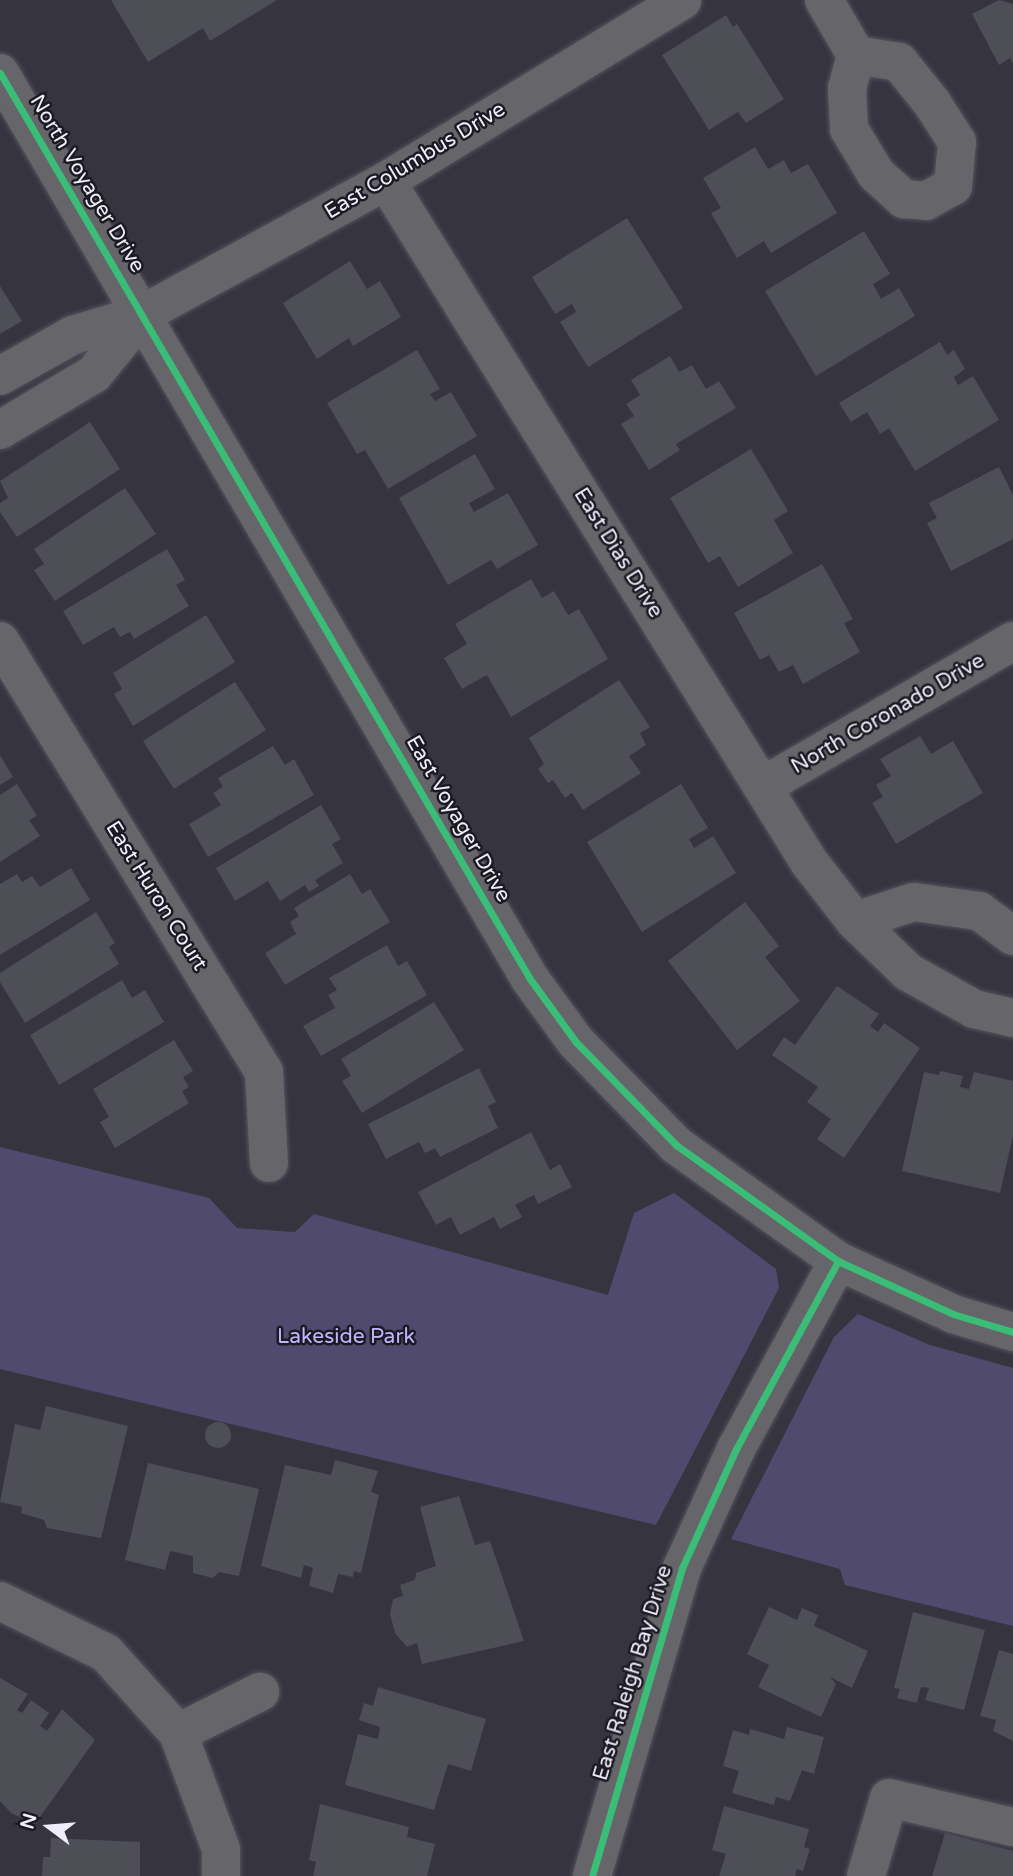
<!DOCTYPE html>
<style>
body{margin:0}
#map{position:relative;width:1013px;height:1876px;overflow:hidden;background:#36343f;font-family:"Varela Round",sans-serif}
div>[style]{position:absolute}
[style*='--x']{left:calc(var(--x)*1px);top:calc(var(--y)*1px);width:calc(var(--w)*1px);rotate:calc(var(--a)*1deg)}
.green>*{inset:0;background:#514a6f}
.building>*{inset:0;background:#4e4e57}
.round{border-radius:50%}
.roads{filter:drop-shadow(0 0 2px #54525c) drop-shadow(0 0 2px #54525c)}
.minor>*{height:38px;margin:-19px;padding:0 19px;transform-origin:19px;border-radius:19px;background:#66666a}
.cycleway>*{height:7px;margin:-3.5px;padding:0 3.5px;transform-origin:3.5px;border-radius:3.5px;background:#3abd76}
span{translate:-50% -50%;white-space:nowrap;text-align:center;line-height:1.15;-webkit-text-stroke:5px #1b1a22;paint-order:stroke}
.street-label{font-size:21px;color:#efedfa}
.park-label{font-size:21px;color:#c1b5fc}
.north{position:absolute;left:14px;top:1792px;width:70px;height:70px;-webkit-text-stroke:5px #1b1a22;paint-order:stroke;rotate:286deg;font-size:19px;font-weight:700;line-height:28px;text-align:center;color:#efedfa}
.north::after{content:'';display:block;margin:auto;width:24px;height:32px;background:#efedfa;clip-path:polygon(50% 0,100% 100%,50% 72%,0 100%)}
</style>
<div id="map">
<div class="green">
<div style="clip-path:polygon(0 1147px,209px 1198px,237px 1228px,295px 1232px,314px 1214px,608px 1295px,634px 1213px,674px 1193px,776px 1269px,779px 1288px,656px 1525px,0 1369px)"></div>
<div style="clip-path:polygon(858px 1314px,930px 1345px,1013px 1368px,1013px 1626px,845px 1585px,840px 1569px,731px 1539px,834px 1337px)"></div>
</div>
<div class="building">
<div style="clip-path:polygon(111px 0,277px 0,210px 41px,203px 28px,148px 62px)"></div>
<div style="clip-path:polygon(999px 0,1013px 4px,1013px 64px,1010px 58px,999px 65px,972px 14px)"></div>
<div style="clip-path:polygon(726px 15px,733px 27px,737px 24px,784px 99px,746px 123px,738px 112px,709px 130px,662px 55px)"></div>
<div style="clip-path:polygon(755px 147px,768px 169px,784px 160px,791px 173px,808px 164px,837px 213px,771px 253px,764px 241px,737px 258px,711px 213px,721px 208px,703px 178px)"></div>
<div style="clip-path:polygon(627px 218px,683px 308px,588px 367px,560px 322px,576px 312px,572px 304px,555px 314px,532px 277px)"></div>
<div style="clip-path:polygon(864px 231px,890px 274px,873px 284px,881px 299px,899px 288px,915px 316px,816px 376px,765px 291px)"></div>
<div style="clip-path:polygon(350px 261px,367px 289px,380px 281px,401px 317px,353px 346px,349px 338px,317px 359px,283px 303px)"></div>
<div style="clip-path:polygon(0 286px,22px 321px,0 334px)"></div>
<div style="clip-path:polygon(940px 342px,947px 355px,954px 350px,965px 369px,954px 377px,958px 385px,973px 376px,999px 420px,915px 471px,889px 428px,880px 434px,867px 412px,851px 422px,839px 403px)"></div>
<div style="clip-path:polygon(417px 350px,440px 389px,430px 394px,435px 401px,451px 392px,477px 436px,388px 489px,365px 450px,357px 454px,327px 403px)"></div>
<div style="clip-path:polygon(670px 356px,679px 372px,692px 365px,706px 389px,719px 381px,736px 408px,676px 444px,680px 450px,649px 470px,621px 424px,634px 416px,626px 404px,640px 395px,631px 380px)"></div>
<div style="clip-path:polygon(90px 422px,120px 469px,17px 537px,0 512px,0 503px,8px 498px,0 481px)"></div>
<div style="clip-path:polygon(751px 449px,788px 511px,774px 520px,793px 553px,738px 587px,720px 556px,708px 563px,670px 498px)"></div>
<div style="clip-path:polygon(475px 454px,495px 489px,469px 503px,474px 512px,508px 493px,538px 545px,497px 569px,491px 560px,448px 585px,399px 498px)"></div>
<div style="clip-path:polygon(999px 467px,1013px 495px,1013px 539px,951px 571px,927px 523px,937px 518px,929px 503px)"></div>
<div style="clip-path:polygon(125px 488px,156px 534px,55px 601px,34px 570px,44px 564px,34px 549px)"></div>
<div style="clip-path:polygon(167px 549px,185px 580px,176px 585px,189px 606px,134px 639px,130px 632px,120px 637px,114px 627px,83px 645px,63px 611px)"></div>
<div style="clip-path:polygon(822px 564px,853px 619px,844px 623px,860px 652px,803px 684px,793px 665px,779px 672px,769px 655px,760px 660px,734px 613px)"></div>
<div style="clip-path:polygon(531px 579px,542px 598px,554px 591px,568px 615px,579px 609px,608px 659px,511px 717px,487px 675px,462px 689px,444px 658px,467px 644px,455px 624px)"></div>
<div style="clip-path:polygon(206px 615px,235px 662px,133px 726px,114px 694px,122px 689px,113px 673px)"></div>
<div style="clip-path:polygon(619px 680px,650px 727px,640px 733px,646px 745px,629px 756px,641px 773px,583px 810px,572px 793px,565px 798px,553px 780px,548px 783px,538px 769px,544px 764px,529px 738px)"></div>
<div style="clip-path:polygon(235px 682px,266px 730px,174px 789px,143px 741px)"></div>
<div style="clip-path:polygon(920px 736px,931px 754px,953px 741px,983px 793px,896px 844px,872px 803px,883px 797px,876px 785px,891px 776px,880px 759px)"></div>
<div style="clip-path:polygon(273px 746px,285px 765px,294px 759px,314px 795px,208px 857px,189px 824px,221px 805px,213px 793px,223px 787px,218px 778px)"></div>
<div style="clip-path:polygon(0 755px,13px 777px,0 785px)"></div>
<div style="clip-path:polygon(17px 784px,37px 816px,29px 820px,40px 836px,0 862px,0 795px)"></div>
<div style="clip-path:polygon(681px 784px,708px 828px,689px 839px,694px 848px,713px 836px,736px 873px,642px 932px,587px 842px)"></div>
<div style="clip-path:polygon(321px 805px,341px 839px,332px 844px,343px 863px,315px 880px,319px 886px,309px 892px,305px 885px,280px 901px,268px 881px,235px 901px,216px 868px)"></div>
<div style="clip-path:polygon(71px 868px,90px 900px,0 955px,0 884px,17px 874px,22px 882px,32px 876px,40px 887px)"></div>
<div style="clip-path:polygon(350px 874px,362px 894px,370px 889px,390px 922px,285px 985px,265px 953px,296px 934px,290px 922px,299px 916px,294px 908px)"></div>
<div style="clip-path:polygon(745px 902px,779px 946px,765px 957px,800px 1001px,737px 1050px,668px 961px)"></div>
<div style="clip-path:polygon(96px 912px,115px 943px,109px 947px,119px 964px,25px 1023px,0 982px,0 973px)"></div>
<div style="clip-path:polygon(387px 945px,398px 966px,407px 961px,427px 995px,321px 1056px,303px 1026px,335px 1008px,328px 995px,337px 990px,329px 978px)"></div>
<div style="clip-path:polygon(122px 980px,132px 998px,145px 990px,164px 1022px,59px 1085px,30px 1035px)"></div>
<div style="clip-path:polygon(837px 986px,879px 1014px,870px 1026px,878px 1032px,884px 1023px,920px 1048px,844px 1158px,817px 1139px,831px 1119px,807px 1102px,818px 1087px,772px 1055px,784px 1037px,795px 1045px)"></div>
<div style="clip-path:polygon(434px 1002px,464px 1050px,362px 1113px,342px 1081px,351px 1076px,341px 1059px)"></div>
<div style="clip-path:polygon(174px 1040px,193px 1071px,183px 1077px,189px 1087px,182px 1091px,189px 1103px,115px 1148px,100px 1122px,109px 1117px,93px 1089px)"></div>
<div style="clip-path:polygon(479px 1068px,496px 1102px,488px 1106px,498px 1128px,440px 1157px,435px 1148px,425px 1153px,419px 1142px,386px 1159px,368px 1124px)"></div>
<div style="clip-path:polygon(940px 1071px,963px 1076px,960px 1087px,969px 1089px,974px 1072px,1013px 1081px,1013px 1135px,1000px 1193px,902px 1171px,924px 1072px,939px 1075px)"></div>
<div style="clip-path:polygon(531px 1132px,550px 1170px,560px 1164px,572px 1187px,538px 1204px,534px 1195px,515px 1205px,522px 1217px,500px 1229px,494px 1217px,460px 1235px,451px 1217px,436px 1225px,418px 1192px)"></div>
<div style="clip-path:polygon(46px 1406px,128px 1426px,101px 1538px,47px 1528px,44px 1520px,21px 1513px,22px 1507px,0 1502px,15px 1424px,40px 1430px)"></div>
<div class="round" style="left:205px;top:1422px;width:26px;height:26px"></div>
<div style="clip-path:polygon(335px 1460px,378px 1471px,371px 1492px,379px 1495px,361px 1573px,354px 1571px,353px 1577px,338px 1574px,333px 1593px,309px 1586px,313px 1568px,304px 1565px,301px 1578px,261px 1566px,285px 1465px,331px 1475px)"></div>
<div style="clip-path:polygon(148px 1463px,259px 1489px,239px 1576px,219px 1572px,213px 1578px,193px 1573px,193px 1556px,170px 1551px,165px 1570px,125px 1560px)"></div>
<div style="clip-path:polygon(459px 1496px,475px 1545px,490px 1541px,524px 1641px,422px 1664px,417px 1643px,407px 1647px,395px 1633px,390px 1614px,393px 1599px,403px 1596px,400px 1585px,415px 1580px,416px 1573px,436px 1566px,420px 1507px)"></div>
<div style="clip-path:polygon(769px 1607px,797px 1620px,802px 1608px,818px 1615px,814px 1626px,868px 1651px,852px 1688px,830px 1677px,836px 1684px,821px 1717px,758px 1687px,769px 1665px,747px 1654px)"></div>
<div style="clip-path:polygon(913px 1612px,985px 1630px,964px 1710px,925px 1700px,929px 1688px,921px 1687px,917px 1703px,897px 1698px,900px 1689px,894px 1688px)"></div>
<div style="clip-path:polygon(999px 1650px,1013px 1654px,1013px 1741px,993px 1731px,996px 1720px,980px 1716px)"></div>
<div style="clip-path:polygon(0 1678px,28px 1694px,17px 1710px,22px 1713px,31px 1700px,49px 1713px,40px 1726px,47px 1731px,62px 1709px,95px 1740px,35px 1824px,11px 1813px,0 1801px)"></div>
<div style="clip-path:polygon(378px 1687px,486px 1719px,471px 1771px,448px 1764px,434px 1810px,345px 1785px,358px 1734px,378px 1739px,380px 1727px,359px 1720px,364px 1703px,373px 1706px)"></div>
<div style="clip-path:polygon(787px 1727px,824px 1737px,814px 1774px,802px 1770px,790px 1801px,776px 1797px,774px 1805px,732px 1793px,739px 1771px,723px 1766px,733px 1730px,749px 1735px,750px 1729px,784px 1739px)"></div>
<div style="clip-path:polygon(320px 1804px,409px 1827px,407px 1837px,435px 1844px,427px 1876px,313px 1876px,316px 1862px,309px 1860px)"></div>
<div style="clip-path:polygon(724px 1806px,809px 1829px,804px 1847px,810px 1849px,803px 1871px,797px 1869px,795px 1876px,719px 1876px,726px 1854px,712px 1850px)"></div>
<div style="clip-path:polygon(945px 1833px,1013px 1851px,1013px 1876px,932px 1876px)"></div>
<div style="clip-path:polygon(51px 1838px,140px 1842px,140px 1876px,42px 1876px,43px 1857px,50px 1857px)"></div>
</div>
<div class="roads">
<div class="minor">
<div style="--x:824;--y:0;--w:64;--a:59.8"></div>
<div style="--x:856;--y:55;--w:34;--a:105"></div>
<div style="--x:847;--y:88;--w:41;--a:87.2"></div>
<div style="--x:849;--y:129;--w:52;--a:59"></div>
<div style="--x:876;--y:174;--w:38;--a:42"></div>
<div style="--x:904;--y:199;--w:22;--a:5"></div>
<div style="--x:926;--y:201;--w:31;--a:-29"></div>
<div style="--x:953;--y:186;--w:44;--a:-84.8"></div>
<div style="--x:957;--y:142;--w:46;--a:-122.7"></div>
<div style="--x:932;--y:103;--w:53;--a:-128.8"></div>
<div style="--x:899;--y:62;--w:44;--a:-170.8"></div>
<div style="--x:0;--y:73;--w:1050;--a:59.67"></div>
<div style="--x:530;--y:979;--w:78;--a:53.9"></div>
<div style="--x:576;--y:1042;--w:144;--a:45.8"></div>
<div style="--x:676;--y:1145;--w:199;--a:35.6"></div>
<div style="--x:838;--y:1261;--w:127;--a:24.7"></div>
<div style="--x:953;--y:1314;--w:63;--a:16.7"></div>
<div style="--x:386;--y:181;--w:802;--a:58.15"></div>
<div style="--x:809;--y:862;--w:75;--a:52.1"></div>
<div style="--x:855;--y:921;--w:74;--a:43.9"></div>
<div style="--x:908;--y:972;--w:76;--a:29.3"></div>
<div style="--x:974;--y:1009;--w:40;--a:13"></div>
<div style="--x:0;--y:376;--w:84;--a:-29.3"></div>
<div style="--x:73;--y:335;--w:73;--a:-16.7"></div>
<div style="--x:143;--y:314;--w:277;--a:-28.7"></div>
<div style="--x:386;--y:181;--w:347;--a:-31.4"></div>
<div style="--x:0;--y:430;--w:109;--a:-30.8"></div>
<div style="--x:94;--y:374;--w:77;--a:-50.8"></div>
<div style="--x:0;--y:641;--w:505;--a:58.51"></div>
<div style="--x:264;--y:1072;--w:91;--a:86.9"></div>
<div style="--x:763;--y:786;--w:289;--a:-30.1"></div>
<div style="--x:855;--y:921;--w:62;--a:-17.9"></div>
<div style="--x:914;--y:902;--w:66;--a:7.9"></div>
<div style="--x:979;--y:911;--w:42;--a:36.3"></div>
<div style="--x:0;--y:1601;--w:118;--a:26.1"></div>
<div style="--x:106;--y:1653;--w:108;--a:48"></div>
<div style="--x:178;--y:1733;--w:124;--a:69.7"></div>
<div style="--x:221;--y:1849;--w:27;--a:90"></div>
<div style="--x:178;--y:1733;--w:92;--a:-26.6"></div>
<div style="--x:592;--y:1876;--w:321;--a:-73.7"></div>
<div style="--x:682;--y:1568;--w:131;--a:-65.6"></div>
<div style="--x:736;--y:1449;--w:214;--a:-61.5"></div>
<div style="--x:866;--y:1876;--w:81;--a:-73.6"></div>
<div style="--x:889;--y:1798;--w:127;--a:13.2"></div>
</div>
</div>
<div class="cycleway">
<div style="--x:0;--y:73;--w:1050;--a:59.67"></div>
<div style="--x:530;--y:979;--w:78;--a:53.9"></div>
<div style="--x:576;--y:1042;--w:144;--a:45.8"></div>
<div style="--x:676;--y:1145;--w:199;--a:35.6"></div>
<div style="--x:838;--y:1261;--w:127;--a:24.7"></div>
<div style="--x:953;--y:1314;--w:63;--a:16.7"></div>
<div style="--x:592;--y:1876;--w:321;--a:-73.7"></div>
<div style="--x:682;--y:1568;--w:131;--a:-65.6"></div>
<div style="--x:736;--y:1449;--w:214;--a:-61.5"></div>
</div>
<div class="street-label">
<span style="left:415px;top:161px;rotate:-31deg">East Columbus Drive</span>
<span style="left:87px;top:184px;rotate:59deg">North Voyager Drive</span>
<span style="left:618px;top:553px;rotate:58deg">East Dias Drive</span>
<span style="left:888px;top:714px;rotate:-30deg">North Coronado Drive</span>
<span style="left:458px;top:819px;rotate:60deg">East Voyager Drive</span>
<span style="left:156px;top:896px;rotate:58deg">East Huron Court</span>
<span style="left:633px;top:1673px;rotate:-73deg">East Raleigh Bay Drive</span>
</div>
<div class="park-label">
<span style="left:346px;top:1337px">Lakeside Park</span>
</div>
<div class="north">N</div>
</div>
